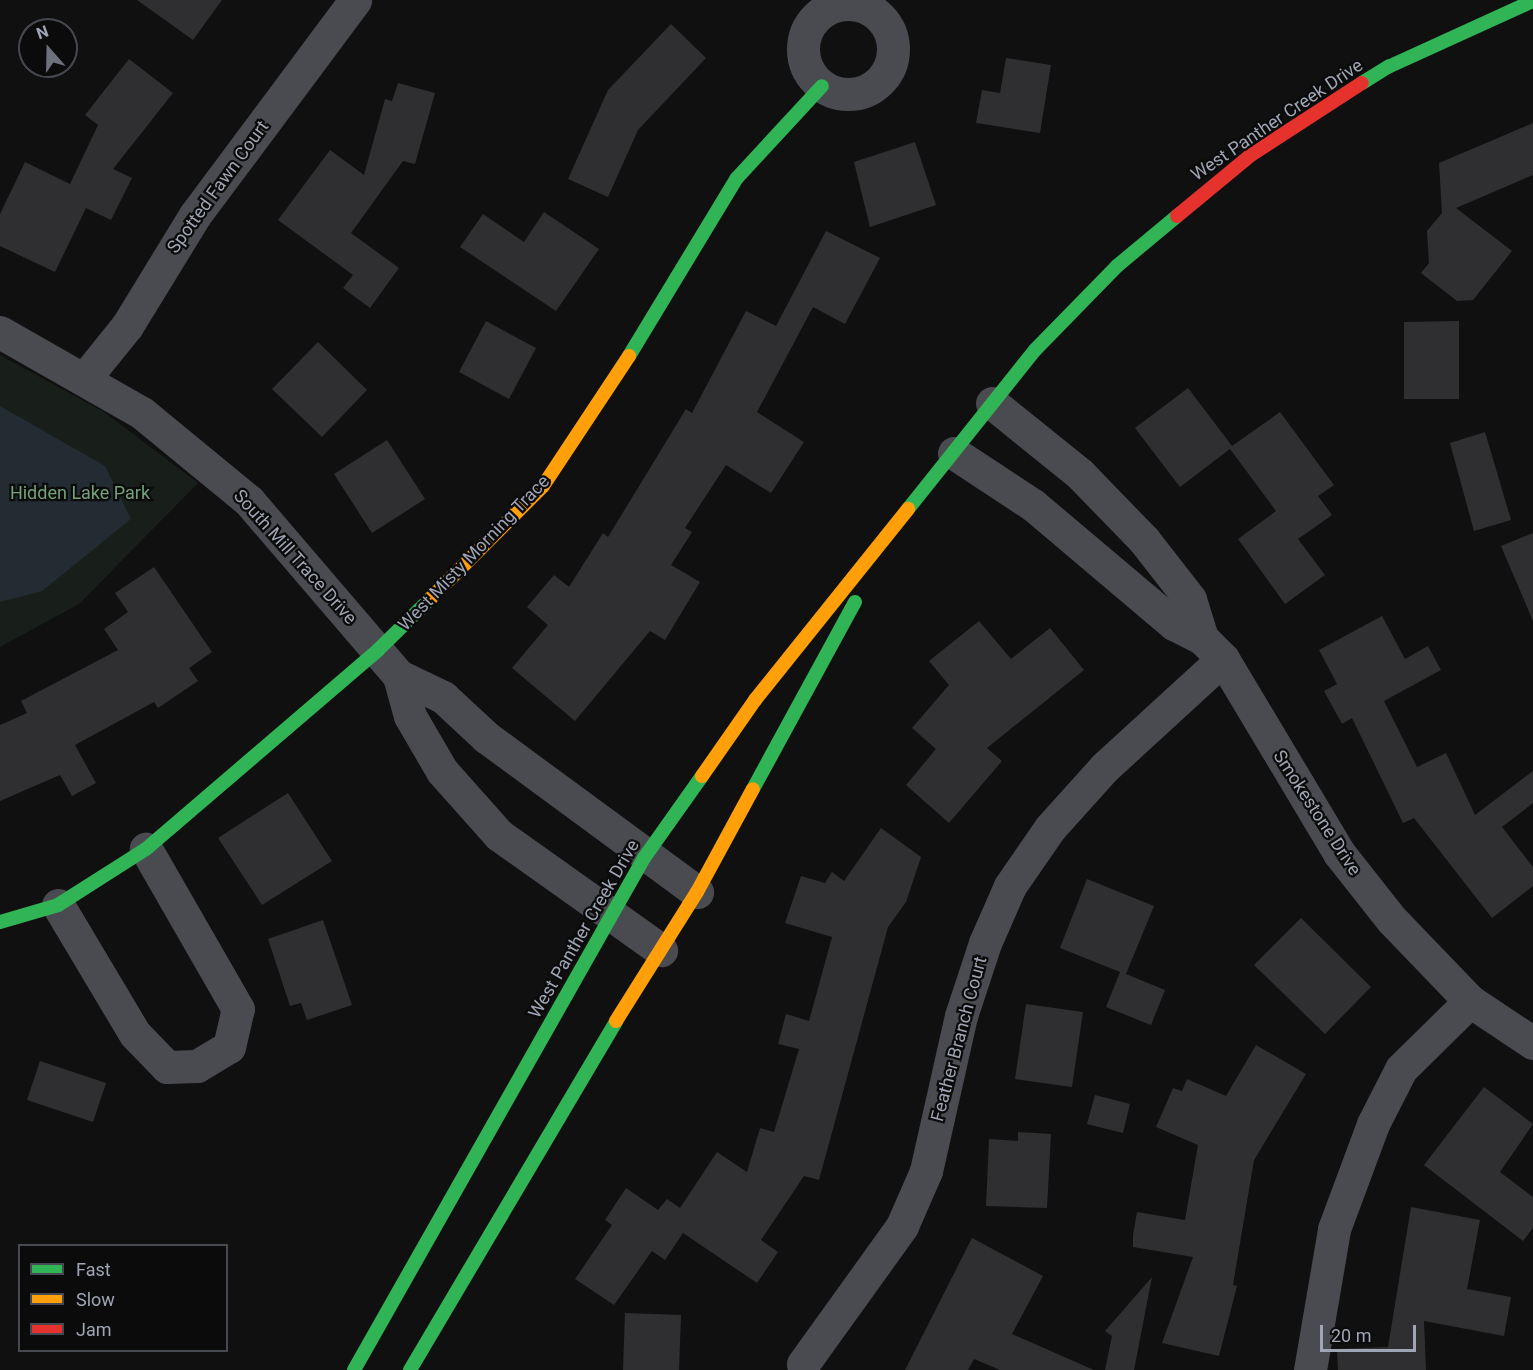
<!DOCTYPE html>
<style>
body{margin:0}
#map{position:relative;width:1533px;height:1370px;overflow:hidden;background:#101010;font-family:Roboto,sans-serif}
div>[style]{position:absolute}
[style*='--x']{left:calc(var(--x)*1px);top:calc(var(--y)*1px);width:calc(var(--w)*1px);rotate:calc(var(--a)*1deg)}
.green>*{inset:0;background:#181f1a}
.water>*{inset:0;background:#232b33}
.building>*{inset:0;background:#2f2f31}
.street>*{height:33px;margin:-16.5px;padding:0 16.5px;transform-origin:16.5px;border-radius:16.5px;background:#4a4b50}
.street>.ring{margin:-16.5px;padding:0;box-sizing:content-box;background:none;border:33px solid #4a4b50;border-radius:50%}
.fast>*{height:14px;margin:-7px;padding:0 7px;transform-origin:7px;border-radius:7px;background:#30b455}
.slow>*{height:14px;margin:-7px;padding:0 7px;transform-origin:7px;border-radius:7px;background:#ff9f0a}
.jam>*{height:14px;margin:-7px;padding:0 7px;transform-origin:7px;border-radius:7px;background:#e5322d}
span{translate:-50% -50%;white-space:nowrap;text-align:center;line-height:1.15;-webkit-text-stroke:4.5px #0b0b0c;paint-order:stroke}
.street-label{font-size:18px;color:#9fa5b4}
.park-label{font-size:18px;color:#74a178}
.legend{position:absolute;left:18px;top:1244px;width:210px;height:108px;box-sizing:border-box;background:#0b0b0c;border:2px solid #46494f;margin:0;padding:8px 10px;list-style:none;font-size:18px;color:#9fa5b4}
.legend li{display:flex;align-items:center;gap:12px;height:30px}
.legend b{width:30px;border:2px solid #46494f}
.north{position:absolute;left:18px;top:18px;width:60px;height:60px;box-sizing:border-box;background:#0b0b0c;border:2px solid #46494f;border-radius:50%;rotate:340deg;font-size:16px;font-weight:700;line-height:24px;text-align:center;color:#9fa5b4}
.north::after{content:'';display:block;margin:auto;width:21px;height:27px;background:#6d717b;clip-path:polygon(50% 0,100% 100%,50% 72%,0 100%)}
.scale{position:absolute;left:1320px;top:1325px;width:96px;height:27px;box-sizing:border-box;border:3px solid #9fa5b4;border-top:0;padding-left:8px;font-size:18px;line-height:21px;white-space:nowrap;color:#9fa5b4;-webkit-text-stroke:4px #0b0b0c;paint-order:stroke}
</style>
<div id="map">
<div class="green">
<div style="clip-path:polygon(0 355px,104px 412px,198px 483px,79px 604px,0 647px)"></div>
</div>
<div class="water">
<div style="clip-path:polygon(0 406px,105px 466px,131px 519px,42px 591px,0 602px)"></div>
</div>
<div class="building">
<div style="clip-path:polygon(137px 0,222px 0,193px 40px)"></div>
<div style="clip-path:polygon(671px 24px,706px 58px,638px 130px,608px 197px,568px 179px,608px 90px)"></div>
<div style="clip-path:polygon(1006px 58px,1051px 65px,1040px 133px,976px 123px,982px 90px,1000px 93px)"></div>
<div style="clip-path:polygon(129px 59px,173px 93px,113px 169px,132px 178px,111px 220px,86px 208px,55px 272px,0 246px,0 214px,25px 162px,70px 184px,98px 125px,85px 115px)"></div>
<div style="clip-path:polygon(398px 83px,435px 93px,415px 164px,403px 161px,351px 233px,399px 268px,370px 308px,343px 288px,353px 275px,278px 220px,330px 150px,364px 175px,385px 99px,392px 101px)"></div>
<div style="clip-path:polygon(1533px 123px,1533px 175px,1456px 208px,1512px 251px,1473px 300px,1457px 301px,1421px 273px,1429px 263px,1427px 231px,1442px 213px,1439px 163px)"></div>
<div style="clip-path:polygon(915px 142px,936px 205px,870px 227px,854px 162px)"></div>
<div style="clip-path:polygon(544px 212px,599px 249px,556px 311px,460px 247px,483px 214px,524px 242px)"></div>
<div style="clip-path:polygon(826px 231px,880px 258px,845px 324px,813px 307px,757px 412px,804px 442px,771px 493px,726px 465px,685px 528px,692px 532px,671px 565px,700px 582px,665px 640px,650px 631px,575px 721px,512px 668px,548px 625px,527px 607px,554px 575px,569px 587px,603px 533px,608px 537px,686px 409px,692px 413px,746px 311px,776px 326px)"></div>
<div style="clip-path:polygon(486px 321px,536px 348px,509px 399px,459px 372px)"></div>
<div style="clip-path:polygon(1459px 321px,1459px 399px,1404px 399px,1404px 322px)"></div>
<div style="clip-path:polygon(318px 342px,367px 390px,322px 437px,272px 389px)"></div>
<div style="clip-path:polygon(1188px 388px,1232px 446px,1280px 412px,1334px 485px,1318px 496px,1332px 515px,1298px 539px,1325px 575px,1285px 604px,1238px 539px,1276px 511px,1230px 449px,1180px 487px,1135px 428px)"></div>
<div style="clip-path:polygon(1485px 432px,1511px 520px,1474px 531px,1450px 443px)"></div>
<div style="clip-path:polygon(387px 440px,425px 499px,372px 533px,334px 474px)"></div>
<div style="clip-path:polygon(1533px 533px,1533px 621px,1501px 546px)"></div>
<div style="clip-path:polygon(154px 567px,212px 652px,189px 668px,198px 681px,158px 708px,154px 702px,75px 745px,96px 783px,72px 796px,60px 775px,0 801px,0 725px,27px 713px,21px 701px,118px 650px,104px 629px,128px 612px,115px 593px)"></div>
<div style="clip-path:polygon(1382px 616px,1405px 659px,1428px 646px,1441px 670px,1384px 701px,1417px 767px,1446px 753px,1475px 815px,1533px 771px,1533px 803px,1502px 827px,1533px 867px,1533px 886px,1492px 918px,1414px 818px,1403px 823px,1352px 718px,1342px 724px,1324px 691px,1337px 684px,1319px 650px)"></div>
<div style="clip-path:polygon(979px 621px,1011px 659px,1050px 628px,1084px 670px,987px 748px,1002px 761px,949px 823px,906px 785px,936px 749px,912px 728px,949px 685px,929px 661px)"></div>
<div style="clip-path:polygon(288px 793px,332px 861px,262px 905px,218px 838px)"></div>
<div style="clip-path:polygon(881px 828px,921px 857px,906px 902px,888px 927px,819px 1180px,804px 1176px,761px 1240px,778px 1252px,757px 1283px,683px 1233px,665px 1260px,652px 1251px,614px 1305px,575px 1279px,612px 1225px,605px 1220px,626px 1188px,658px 1210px,667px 1199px,680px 1208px,717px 1152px,747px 1172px,760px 1128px,774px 1132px,799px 1049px,778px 1044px,786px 1014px,809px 1021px,832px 937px,785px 923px,801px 876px,825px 883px,832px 872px,844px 881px)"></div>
<div style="clip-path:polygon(1087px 879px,1154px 906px,1126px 974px,1165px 990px,1151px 1025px,1106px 1007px,1120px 972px,1060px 948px)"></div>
<div style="clip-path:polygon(1301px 918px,1371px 987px,1325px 1034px,1254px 965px)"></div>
<div style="clip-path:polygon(323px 920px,352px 1005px,307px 1020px,301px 1003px,290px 1006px,268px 939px)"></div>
<div style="clip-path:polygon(1026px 1004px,1083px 1012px,1072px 1087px,1015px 1079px)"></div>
<div style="clip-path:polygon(1256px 1045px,1306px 1074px,1254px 1160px,1233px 1285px,1237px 1286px,1219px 1356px,1162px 1343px,1193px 1257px,1133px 1247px,1133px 1235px,1137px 1212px,1185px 1220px,1198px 1145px,1156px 1127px,1173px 1088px,1182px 1091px,1187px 1079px,1226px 1096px)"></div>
<div style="clip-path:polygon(40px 1061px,106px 1083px,93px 1122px,27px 1100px)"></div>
<div style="clip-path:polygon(1484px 1087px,1533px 1124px,1500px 1172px,1533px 1197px,1533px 1228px,1523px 1241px,1424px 1165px)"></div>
<div style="clip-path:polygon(1095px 1095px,1130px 1104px,1123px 1133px,1087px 1124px)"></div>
<div style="clip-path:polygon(1018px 1132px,1051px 1134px,1047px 1208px,986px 1206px,989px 1139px,1018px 1141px)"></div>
<div style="clip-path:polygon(1411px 1207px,1480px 1220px,1467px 1289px,1511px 1297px,1504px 1336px,1424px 1321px,1426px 1370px,1338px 1370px,1337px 1349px,1388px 1347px)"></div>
<div style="clip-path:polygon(972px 1238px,1043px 1276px,1012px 1334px,1094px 1370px,1000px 1370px,974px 1359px,968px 1370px,905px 1370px)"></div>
<div style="clip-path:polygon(1152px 1277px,1134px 1370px,1105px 1370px,1112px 1336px,1105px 1331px)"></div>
<div style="clip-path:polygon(625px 1313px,681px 1315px,679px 1370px,623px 1370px)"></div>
</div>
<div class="street">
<div class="ring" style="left:803px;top:4px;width:57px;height:57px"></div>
<div style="--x:0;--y:332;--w:163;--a:29.7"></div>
<div style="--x:142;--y:413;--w:139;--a:39.4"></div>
<div style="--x:249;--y:501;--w:230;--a:49.4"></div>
<div style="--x:399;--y:676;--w:41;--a:74.6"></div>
<div style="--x:410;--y:716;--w:64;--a:59.8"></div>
<div style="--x:442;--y:771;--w:86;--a:48.3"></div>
<div style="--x:499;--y:835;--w:199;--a:35.4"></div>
<div style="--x:85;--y:378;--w:67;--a:-51.1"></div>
<div style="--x:127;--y:326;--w:130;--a:-58.5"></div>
<div style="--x:195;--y:215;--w:268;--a:-53.3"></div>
<div style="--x:992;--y:403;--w:113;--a:38.9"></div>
<div style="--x:1080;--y:474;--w:92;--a:45.9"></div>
<div style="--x:1144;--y:540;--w:75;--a:52.1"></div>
<div style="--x:1190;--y:599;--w:41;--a:72.9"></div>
<div style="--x:954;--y:453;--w:95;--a:33.4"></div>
<div style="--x:1033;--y:505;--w:185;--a:40.2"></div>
<div style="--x:1174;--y:624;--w:31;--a:27"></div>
<div style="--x:1202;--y:638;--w:30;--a:45"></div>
<div style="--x:1223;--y:659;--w:226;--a:59.1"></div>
<div style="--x:1339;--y:853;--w:85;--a:51.7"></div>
<div style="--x:1392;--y:920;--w:112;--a:46.1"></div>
<div style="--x:1470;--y:1001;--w:76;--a:33.7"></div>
<div style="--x:399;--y:676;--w:49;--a:25.5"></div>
<div style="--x:443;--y:697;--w:59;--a:42.9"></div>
<div style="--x:486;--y:737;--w:262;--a:36.3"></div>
<div style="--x:58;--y:905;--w:150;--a:59.2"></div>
<div style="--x:135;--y:1034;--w:46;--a:45.9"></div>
<div style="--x:167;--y:1067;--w:30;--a:-2"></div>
<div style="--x:197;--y:1066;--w:37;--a:-31"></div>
<div style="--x:229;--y:1047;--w:39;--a:-77"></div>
<div style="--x:238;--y:1009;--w:185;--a:-119.9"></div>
<div style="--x:803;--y:1364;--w:170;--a:-54.3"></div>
<div style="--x:902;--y:1226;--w:60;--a:-66.4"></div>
<div style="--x:926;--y:1171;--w:159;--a:-77.3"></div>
<div style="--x:961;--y:1016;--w:77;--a:-71.8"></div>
<div style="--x:985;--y:943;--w:62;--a:-66.3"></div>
<div style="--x:1010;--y:886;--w:70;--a:-55.4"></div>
<div style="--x:1050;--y:828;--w:82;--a:-48"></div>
<div style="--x:1105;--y:767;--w:160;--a:-42.5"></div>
<div style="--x:1310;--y:1370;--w:143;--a:-80.3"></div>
<div style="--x:1334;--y:1229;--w:112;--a:-69.6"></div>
<div style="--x:1373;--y:1124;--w:62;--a:-63"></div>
<div style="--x:1401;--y:1069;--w:97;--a:-44.6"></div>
</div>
<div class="fast">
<div style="--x:1362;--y:83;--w:31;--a:-32"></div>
<div style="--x:1388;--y:67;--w:159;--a:-24.5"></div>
<div style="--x:629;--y:356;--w:208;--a:-58.8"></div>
<div style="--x:737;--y:178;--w:125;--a:-47.3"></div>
<div style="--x:908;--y:509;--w:203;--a:-51.4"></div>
<div style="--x:1035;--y:350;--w:117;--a:-45.7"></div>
<div style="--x:1117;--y:266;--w:78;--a:-39.8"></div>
<div style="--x:753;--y:789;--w:213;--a:-61.4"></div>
<div style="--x:0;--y:922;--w:60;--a:-16.3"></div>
<div style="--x:58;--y:905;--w:104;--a:-32.5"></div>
<div style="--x:146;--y:849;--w:306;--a:-40.6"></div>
<div style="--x:378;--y:650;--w:74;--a:-44.5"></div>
<div style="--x:354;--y:1370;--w:588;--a:-60.47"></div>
<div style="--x:644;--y:858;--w:100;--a:-54.7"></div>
<div style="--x:410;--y:1370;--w:405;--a:-59.4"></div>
</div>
<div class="slow">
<div style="--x:431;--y:598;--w:158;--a:-45"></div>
<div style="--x:543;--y:486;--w:156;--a:-56.5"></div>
<div style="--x:702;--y:776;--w:93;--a:-55.1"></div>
<div style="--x:755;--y:700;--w:245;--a:-51.3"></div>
<div style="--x:616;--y:1021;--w:152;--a:-57.9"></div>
<div style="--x:697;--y:892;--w:117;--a:-61.5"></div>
</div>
<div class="jam">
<div style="--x:1177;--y:216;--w:96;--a:-39.5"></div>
<div style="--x:1251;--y:155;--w:132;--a:-33"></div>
</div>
<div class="street-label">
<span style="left:1277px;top:120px;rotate:-34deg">West Panther Creek Drive</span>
<span style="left:218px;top:187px;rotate:-54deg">Spotted Fawn Court</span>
<span style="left:474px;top:553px;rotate:-46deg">West Misty Morning Trace</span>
<span style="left:295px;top:557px;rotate:48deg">South Mill Trace Drive</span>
<span style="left:1317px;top:813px;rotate:57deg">Smokestone Drive</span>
<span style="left:584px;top:929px;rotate:-60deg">West Panther Creek Drive</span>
<span style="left:959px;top:1039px;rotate:-75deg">Feather Branch Court</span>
</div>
<div class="park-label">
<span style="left:80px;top:493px">Hidden Lake Park</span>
</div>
<ul class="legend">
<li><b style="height:8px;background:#30b455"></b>Fast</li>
<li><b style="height:8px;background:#ff9f0a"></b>Slow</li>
<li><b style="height:8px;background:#e5322d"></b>Jam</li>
</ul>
<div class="north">N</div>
<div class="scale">20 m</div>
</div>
